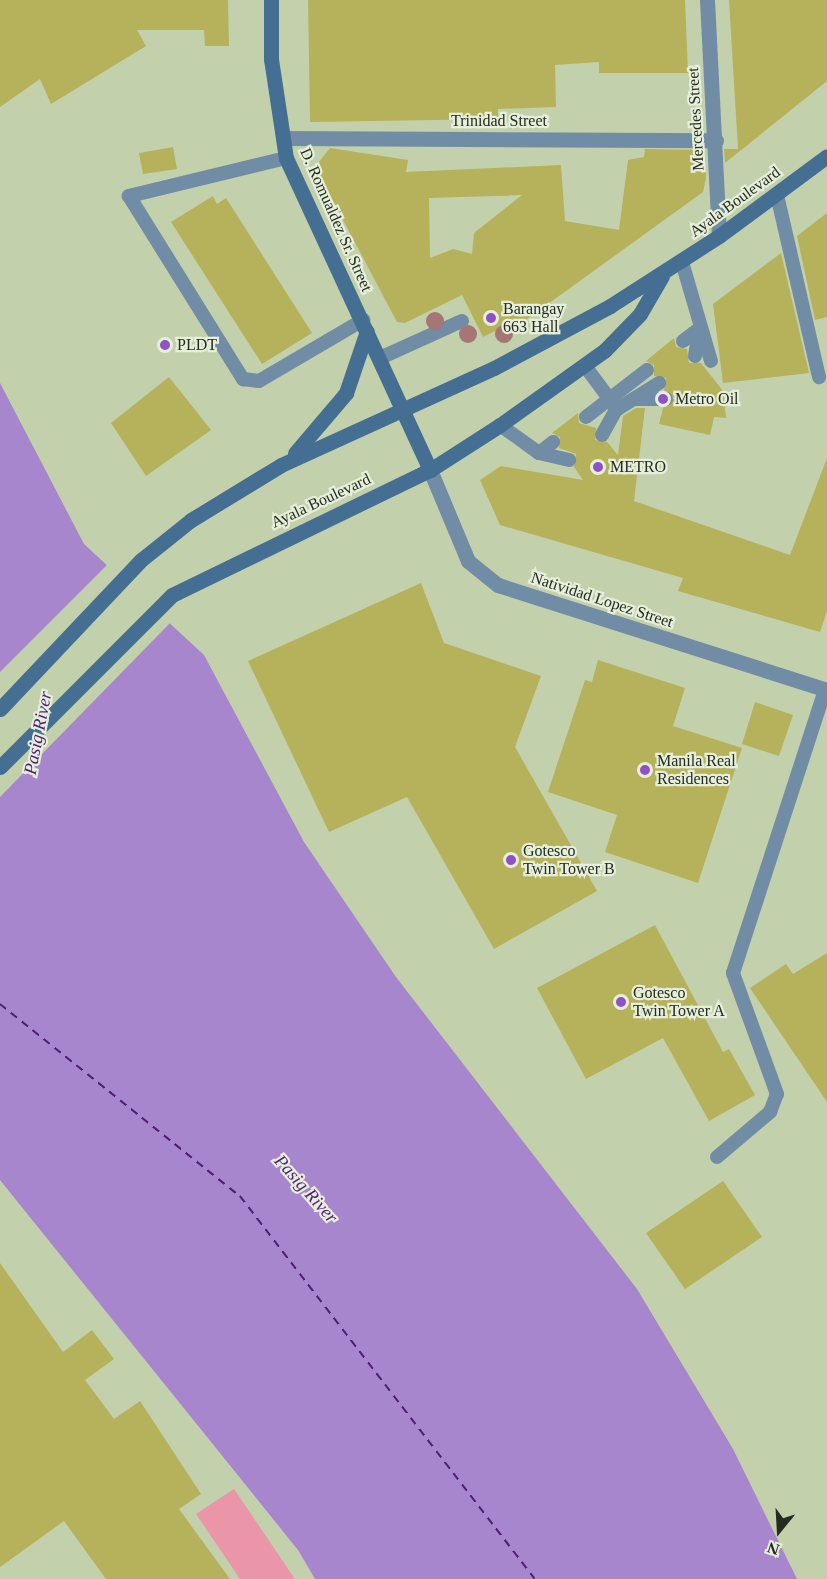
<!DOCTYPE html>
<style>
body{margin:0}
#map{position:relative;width:827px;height:1579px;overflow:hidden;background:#c2d1ab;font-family:Georgia,serif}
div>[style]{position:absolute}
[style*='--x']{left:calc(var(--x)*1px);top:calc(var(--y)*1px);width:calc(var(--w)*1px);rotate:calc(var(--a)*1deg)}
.green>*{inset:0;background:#ea95a8}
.water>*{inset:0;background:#a886cd}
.pier>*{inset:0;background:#c2d1ab}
.ferry>*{height:1.5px;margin-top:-0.75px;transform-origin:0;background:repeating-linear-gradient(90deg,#4d1e73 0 8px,transparent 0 14px)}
.building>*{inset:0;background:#b6b15b}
.service>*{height:14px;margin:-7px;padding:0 7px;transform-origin:7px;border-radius:7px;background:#718da5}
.minor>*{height:15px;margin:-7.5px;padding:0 7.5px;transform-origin:7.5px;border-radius:7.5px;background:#718da5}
.tertiary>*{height:15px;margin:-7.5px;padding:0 7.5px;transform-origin:7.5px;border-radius:7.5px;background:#718da5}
.secondary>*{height:15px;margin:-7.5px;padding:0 7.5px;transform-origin:7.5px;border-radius:7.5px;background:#446e92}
.trees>*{width:18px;height:18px;margin:-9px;border-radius:50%;background:#a67576}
.dots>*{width:16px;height:16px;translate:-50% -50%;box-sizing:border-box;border:3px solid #e6efdb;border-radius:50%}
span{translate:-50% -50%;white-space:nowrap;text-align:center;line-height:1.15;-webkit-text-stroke:4.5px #e6efdb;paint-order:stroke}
.street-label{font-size:16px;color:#252b1d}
.poi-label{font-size:16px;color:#252b1d}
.left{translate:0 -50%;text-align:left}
.water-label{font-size:18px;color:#4d1e73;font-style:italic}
.north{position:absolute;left:749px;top:1501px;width:60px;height:60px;-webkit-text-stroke:4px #e6efdb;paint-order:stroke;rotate:198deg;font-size:16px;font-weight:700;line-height:24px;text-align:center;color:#252b1d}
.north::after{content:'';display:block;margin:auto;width:21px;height:27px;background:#252b1d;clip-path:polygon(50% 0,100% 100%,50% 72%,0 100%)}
</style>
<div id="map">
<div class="green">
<div style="clip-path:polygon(234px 1489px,295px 1579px,240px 1579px,196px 1514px)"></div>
</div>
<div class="water">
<div style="clip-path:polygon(0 383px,84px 544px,204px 655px,304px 842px,396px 977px,637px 1289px,733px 1449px,797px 1579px,315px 1579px,298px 1550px,0 1180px)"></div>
</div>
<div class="pier">
<div style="clip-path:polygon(109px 563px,171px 622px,0 797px,0 672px)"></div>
</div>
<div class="ferry">
<div style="--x:0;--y:1004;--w:307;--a:38.7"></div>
<div style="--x:240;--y:1196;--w:483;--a:52.4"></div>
</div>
<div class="building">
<div style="clip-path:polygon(0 0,228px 0,229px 46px,205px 46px,204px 30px,137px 30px,146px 46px,51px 104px,40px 79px,0 107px)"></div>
<div style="clip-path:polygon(308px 0,685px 0,688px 73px,599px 73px,599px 62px,555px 65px,556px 107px,498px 109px,498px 119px,310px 122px)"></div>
<div style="clip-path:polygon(729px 0,827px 0,827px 81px,725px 163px,724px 149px,738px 149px)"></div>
<div style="clip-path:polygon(173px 147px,177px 169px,143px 174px,139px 153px)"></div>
<div style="clip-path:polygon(evenodd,330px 148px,408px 160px,406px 172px,561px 165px,565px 221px,619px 230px,628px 160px,644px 157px,645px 149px,705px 150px,706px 178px,703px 192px,523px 322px,520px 318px,483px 337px,462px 295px,405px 323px,397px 322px,315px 167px,330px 148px,522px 195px,474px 233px,472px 254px,453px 249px,430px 258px,429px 198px,522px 195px)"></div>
<div style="clip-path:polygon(213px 196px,217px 204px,226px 198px,312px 333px,262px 364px,171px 222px)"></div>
<div style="clip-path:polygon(827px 213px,827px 317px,815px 320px,797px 236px)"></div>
<div style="clip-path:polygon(781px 253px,809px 373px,723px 383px,713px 304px)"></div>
<div style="clip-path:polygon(674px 338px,676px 347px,687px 349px,689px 363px,701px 363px,723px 391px,726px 418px,714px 417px,710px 435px,659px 424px,663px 408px,675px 398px,664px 390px,666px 378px,654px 376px,654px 365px,646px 361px)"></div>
<div style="clip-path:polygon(169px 377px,211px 430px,146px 476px,111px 423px)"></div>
<div style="clip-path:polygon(636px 408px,645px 408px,634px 501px,790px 555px,827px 458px,827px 611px,820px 632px,678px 591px,683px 578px,500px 525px,480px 480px,501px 466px,583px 480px,574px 467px,576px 454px,559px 448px,560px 437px,552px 433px,578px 413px,579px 423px,596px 428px,595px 440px,607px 442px,618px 455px,623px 416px)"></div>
<div style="clip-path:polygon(421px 583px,444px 643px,541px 676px,515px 747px,597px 891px,494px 949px,407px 797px,329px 832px,248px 661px)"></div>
<div style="clip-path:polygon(598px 660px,685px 688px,673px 726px,742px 748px,698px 883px,605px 852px,617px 815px,548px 792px,585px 680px,592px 682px)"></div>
<div style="clip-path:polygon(755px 702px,793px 715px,779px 756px,742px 744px)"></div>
<div style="clip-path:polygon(655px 925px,723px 1052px,729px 1049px,755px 1095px,709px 1121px,663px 1038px,586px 1079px,537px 988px)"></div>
<div style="clip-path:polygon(827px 953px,827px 1102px,750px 988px,786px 964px,793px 974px)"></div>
<div style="clip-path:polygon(723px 1181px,762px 1237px,685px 1289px,646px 1233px)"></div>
<div style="clip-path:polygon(0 1263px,63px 1352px,92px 1330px,114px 1359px,85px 1380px,114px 1419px,140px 1401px,201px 1494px,179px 1509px,230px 1579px,106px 1579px,64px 1521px,0 1567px)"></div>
</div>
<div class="service">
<div style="--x:286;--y:158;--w:162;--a:166.4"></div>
<div style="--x:129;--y:196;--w:216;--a:58.1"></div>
<div style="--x:243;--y:379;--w:16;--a:7"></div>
<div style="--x:259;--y:381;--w:121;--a:-30.4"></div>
<div style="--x:777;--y:195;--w:187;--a:77"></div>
<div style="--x:682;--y:262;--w:103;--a:73.7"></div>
<div style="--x:683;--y:341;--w:21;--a:-37"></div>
<div style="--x:695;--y:356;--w:26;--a:-81"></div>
<div style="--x:380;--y:358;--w:90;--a:-24.3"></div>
<div style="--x:585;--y:366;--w:49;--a:53.4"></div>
<div style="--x:634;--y:399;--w:32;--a:0"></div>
<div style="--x:586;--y:417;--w:77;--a:-37.6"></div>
<div style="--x:500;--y:425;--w:48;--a:35.7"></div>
<div style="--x:539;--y:453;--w:31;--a:13"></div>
<div style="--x:602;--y:435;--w:29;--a:-61"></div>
<div style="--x:616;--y:410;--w:51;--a:-32.1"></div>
<div style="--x:539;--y:453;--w:18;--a:-38"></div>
<div style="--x:717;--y:1157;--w:70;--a:-40.3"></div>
<div style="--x:770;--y:1112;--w:19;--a:-69"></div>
<div style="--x:777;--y:1094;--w:129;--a:-110"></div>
<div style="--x:733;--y:973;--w:298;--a:-72"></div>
</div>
<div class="minor">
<div style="--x:707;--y:0;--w:236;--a:87.1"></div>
<div style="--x:283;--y:138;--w:433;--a:0.3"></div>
</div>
<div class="tertiary">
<div style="--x:430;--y:470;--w:99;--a:67.3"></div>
<div style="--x:468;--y:561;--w:38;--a:39"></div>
<div style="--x:498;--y:585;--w:345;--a:17.7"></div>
</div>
<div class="secondary">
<div style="--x:271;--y:0;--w:59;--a:90"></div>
<div style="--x:271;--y:59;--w:100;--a:81.4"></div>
<div style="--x:286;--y:158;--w:344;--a:65.2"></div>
<div style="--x:295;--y:453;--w:79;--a:-49.6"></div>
<div style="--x:346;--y:393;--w:65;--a:-71.3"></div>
<div style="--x:0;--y:709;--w:205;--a:-46.6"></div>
<div style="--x:141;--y:560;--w:64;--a:-38.7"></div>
<div style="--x:191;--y:520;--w:105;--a:-31.4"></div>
<div style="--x:281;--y:465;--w:234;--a:-24.5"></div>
<div style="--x:494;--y:368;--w:132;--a:-28.1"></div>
<div style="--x:610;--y:306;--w:130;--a:-32.7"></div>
<div style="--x:719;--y:236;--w:134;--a:-36.5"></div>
<div style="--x:0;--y:767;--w:243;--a:-45"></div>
<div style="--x:172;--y:595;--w:287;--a:-25.9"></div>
<div style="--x:430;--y:470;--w:83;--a:-32.7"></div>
<div style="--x:500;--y:425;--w:129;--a:-35.5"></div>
<div style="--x:605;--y:350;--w:50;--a:-45.8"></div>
<div style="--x:640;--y:314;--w:44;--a:-59.9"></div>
</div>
<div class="trees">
<div style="left:435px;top:321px"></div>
<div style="left:468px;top:334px"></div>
<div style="left:504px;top:334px"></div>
</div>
<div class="dots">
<div style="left:491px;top:318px;background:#8f51c7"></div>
<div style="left:165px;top:345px;background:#8f51c7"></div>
<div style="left:663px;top:399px;background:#8f51c7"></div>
<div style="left:598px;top:467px;background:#8f51c7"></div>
<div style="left:645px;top:770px;background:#8f51c7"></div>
<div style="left:511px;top:860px;background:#8f51c7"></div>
<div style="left:621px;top:1002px;background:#8f51c7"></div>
</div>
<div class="street-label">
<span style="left:696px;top:119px;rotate:-93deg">Mercedes Street</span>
<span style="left:499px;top:121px">Trinidad Street</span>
<span style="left:735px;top:202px;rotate:-36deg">Ayala Boulevard</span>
<span style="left:336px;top:220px;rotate:66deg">D. Romualdez Sr. Street</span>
<span style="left:321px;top:501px;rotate:-25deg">Ayala Boulevard</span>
<span style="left:602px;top:600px;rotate:18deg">Natividad Lopez Street</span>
</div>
<div class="poi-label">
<span class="left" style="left:503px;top:318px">Barangay<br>663 Hall</span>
<span class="left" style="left:177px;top:345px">PLDT</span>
<span class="left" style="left:675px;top:399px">Metro Oil</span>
<span class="left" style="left:610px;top:467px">METRO</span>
<span class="left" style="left:657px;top:770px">Manila Real<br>Residences</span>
<span class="left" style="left:523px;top:860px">Gotesco<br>Twin Tower B</span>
<span class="left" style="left:633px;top:1002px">Gotesco<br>Twin Tower A</span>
</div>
<div class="water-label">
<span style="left:38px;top:733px;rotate:-79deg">Pasig River</span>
<span style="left:306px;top:1189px;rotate:48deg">Pasig River</span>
</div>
<div class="north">N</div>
</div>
